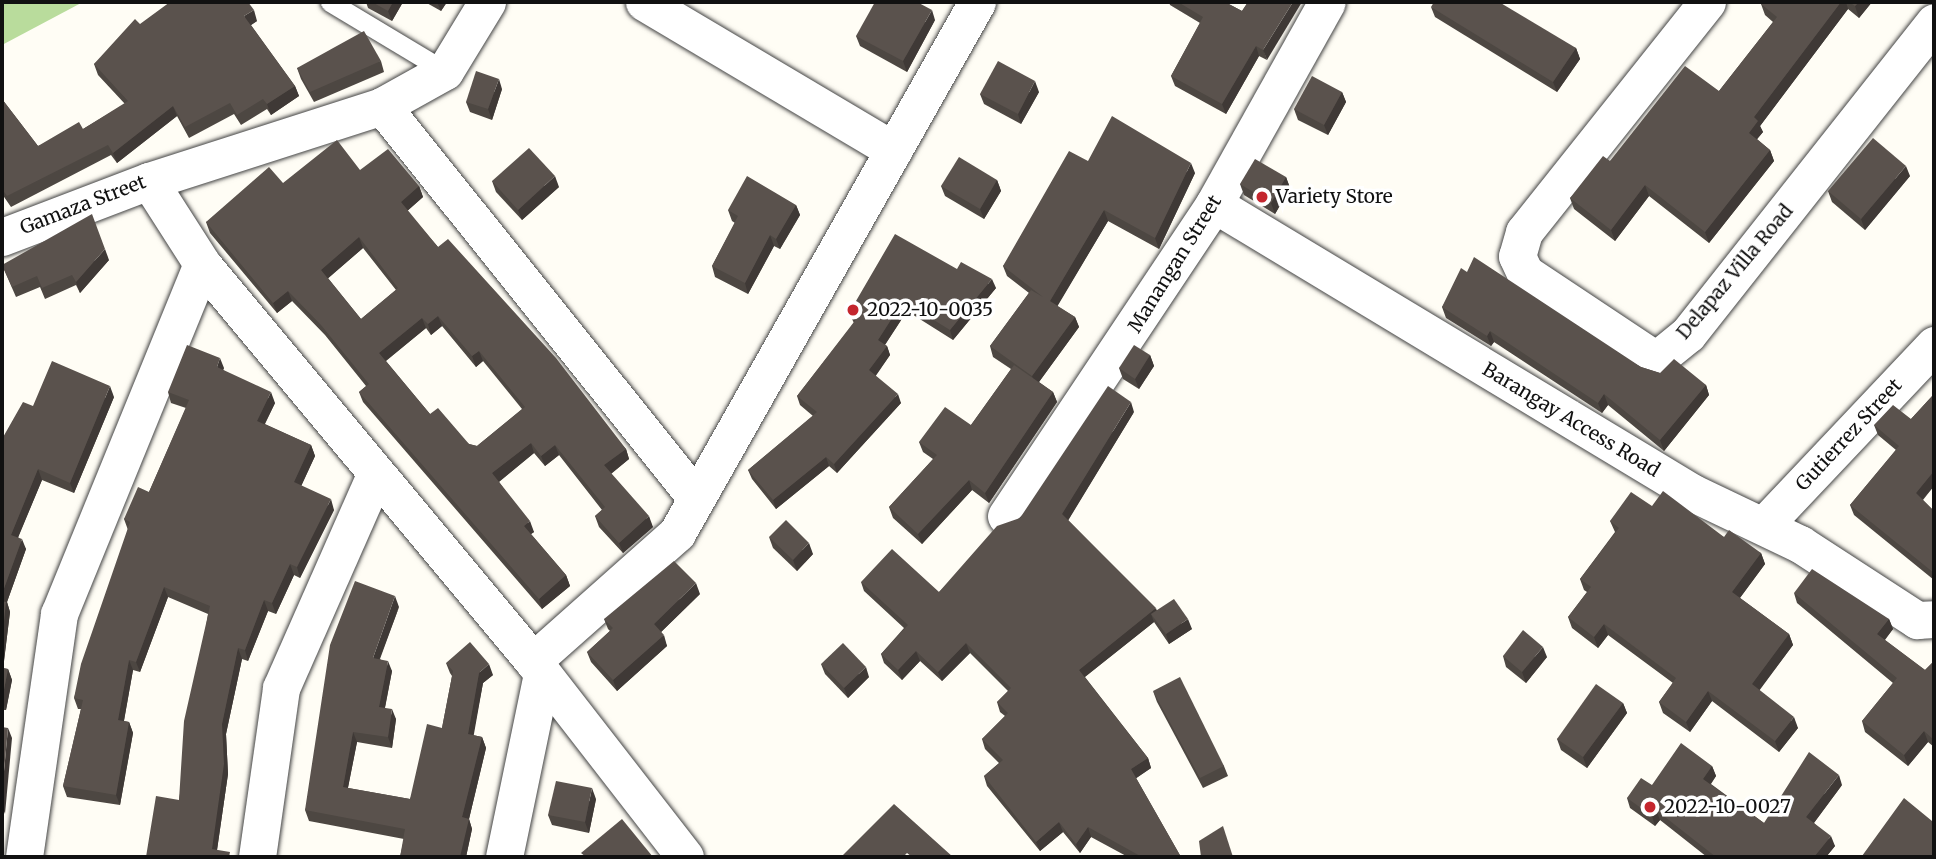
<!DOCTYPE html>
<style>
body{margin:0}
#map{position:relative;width:1936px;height:859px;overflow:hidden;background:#fffdf5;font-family:Merriweather,serif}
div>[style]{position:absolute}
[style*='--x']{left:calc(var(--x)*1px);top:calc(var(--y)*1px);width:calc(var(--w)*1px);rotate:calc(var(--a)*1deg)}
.forest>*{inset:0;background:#b9dc9c}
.roads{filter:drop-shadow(0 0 2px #444) drop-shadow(0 0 2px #444)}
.lane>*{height:19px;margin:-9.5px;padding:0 9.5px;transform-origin:9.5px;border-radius:9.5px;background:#fff}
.street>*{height:37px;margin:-18.5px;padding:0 18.5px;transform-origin:18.5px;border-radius:18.5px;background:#fff}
.wall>*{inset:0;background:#4d4742}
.shaded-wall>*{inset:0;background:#3f3936}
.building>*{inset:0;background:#5a524d}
.dots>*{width:19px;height:19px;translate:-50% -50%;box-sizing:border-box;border:4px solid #fff;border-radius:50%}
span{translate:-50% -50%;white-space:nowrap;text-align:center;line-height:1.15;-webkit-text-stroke:7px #fff;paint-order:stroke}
.poi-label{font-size:19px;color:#111}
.left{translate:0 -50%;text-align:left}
.street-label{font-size:19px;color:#111}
.frame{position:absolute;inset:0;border:4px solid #111;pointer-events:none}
</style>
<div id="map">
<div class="forest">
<div style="clip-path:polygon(2px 2px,83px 2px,2px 45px)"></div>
</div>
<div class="roads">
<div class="lane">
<div style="--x:330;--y:2;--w:134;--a:31"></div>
</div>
<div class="street">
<div style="--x:644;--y:2;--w:290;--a:30.7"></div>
<div style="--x:1707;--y:2;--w:294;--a:128.5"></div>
<div style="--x:1524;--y:232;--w:25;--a:106"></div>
<div style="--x:1517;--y:256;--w:19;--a:65"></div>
<div style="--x:1525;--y:273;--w:157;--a:33.6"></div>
<div style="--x:1656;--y:360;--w:41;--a:-39.1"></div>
<div style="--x:1688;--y:334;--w:397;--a:-51.7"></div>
<div style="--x:382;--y:106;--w:502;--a:51.3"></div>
<div style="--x:149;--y:181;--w:98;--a:57.4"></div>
<div style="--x:202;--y:264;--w:517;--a:50.18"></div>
<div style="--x:533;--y:661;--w:248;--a:52.2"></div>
<div style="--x:1214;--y:204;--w:559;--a:31.1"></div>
<div style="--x:1693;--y:493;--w:119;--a:25.5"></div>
<div style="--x:1800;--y:544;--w:140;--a:33"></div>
<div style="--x:1917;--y:620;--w:17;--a:-3"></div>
<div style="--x:2;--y:237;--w:157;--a:-20.9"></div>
<div style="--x:149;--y:181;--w:245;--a:-17.8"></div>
<div style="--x:382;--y:106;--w:72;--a:-29.1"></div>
<div style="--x:445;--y:71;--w:81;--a:-58.7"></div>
<div style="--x:1006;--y:516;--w:375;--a:-56.3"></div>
<div style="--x:1214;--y:204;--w:231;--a:-60.8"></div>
<div style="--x:1764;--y:525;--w:248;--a:-46.6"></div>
<div style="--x:533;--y:661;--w:193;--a:-41.6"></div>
<div style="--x:677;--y:533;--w:610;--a:-60.53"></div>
<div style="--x:24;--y:857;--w:246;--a:-81.8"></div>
<div style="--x:59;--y:614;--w:378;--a:-67.8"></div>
<div style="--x:257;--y:857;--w:171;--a:-81.9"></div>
<div style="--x:281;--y:688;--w:231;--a:-66.2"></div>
<div style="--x:504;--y:857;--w:187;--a:-78.3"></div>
</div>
</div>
<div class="wall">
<div style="clip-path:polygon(366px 2px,403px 2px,392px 21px,368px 8px)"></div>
<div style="clip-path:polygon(425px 2px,447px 2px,441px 11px)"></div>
<div style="clip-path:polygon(1169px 2px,1225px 2px,1242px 11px,1248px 2px,1267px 60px,1259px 56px,1226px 114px,1175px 86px,1171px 76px,1200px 23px,1170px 5px)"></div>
<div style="clip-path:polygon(1763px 2px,1872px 2px,1859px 18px,1848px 9px,1760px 126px,1763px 132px,1757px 139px,1770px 150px,1774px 161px,1709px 243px,1649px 196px,1615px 241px,1574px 209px,1570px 198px,1610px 161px,1719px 91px,1773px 22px,1765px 15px,1761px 4px)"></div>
<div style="clip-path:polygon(1431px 7px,1576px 48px,1580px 59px,1557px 92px,1435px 17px)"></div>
<div style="clip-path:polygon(935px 20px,907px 72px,860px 46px,856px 36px)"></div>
<div style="clip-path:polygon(257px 21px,251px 25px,295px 86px,299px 96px,271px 115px,267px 109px,241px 125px,234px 114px,189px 138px,177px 116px,117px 163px,111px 155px,11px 207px,2px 194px,2px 99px,38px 146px,83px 129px,125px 104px,98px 75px,94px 64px,140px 24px)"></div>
<div style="clip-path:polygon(381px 61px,384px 72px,314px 102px,301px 79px,297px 68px)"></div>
<div style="clip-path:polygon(502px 89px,492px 120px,470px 112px,466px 102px)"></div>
<div style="clip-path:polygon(1039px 92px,1021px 124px,984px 104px,980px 94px)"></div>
<div style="clip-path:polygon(1342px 92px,1346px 102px,1328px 135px,1298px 120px,1294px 109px)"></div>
<div style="clip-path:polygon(1088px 161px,1195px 173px,1159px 249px,1108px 221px,1057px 306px,1075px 317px,1079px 327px,1039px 382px,1053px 392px,1057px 402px,989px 503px,972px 490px,922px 544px,893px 518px,889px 507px,933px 459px,923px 452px,919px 442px,971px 425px,1011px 369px,993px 357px,990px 346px,1029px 293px,1007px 276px,1003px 266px)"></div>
<div style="clip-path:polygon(1910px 176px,1865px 230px,1832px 202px,1828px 191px)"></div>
<div style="clip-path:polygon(1286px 177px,1290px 188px,1275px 214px,1244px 195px,1240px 184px)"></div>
<div style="clip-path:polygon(997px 180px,1001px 191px,984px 219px,945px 196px,941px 186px)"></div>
<div style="clip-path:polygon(492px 181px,559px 187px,522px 220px,496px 192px)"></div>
<div style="clip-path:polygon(evenodd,283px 183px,419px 186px,423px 197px,407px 211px,438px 247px,626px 449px,629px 459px,611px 474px,653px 527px,623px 553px,599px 527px,595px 516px,602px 510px,559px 455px,545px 466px,534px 453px,499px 482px,534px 532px,531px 534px,566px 575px,570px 586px,542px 609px,363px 402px,359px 392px,366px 386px,325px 335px,292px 301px,277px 313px,210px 233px,206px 222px,283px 183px,363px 248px,396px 290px,361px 319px,328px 278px,363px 248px,283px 183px,442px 326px,476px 367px,483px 361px,522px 409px,477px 446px,469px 444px,430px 414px,386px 361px,426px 328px,431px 335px,442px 326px)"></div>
<div style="clip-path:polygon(796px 205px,800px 215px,780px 249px,774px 246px,748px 294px,715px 277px,712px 266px,735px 223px,732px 221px,728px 210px)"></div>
<div style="clip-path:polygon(109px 260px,80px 293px,76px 285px,45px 299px,40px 287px,16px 297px,2px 265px)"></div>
<div style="clip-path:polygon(957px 269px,996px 288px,953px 340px,907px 311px,885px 345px,887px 346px,890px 355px,875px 376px,901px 403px,837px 473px,829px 466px,776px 509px,752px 479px,748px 470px,813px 416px,800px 405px,797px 396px,854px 323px,849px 313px)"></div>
<div style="clip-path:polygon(1467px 272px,1641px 367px,1660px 373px,1706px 385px,1709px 395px,1664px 451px,1608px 405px,1602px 413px,1494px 342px,1491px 346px,1446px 318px,1442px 307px)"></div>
<div style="clip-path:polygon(1150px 355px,1154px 366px,1139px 389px,1123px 379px,1119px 368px)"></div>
<div style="clip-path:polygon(224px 368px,223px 370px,275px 403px,265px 424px,311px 445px,315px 456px,301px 486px,334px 510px,300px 578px,294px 575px,276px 614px,268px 611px,248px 661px,242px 659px,226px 734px,228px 774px,217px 850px,146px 857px,179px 800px,208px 614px,168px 597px,140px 672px,133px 670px,124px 721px,129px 722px,133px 733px,120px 805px,67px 797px,63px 786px,81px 709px,78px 709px,74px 698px,128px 530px,124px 519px,149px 492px,186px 408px,171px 403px,168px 392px)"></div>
<div style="clip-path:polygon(1934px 394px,1934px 486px,1923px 500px,1934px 511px,1934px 580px,1854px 515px,1850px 505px,1896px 450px,1878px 435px,1874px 425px,1911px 419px)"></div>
<div style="clip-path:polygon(114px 397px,74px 493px,42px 480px,18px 537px,26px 549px,7px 602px,10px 612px,3px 668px,8px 669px,12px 680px,6px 710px,2px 710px,2px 439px,33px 406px)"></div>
<div style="clip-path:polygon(1134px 412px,1068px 520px,1156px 610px,1192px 629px,1169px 644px,1154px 622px,1085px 677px,1148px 758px,1151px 768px,1136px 778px,1181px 857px,1128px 857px,1091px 837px,1080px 853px,1063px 832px,1040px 851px,987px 786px,984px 776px,999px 763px,985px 749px,982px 739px,1005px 716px,1000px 712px,997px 702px,1008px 691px,970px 653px,942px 681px,920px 661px,902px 680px,884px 663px,881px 654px,904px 628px,864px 591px,861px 582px,939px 592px)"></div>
<div style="clip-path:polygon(1652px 506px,1761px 553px,1765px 564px,1740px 598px,1789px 634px,1793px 645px,1759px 690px,1798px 728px,1779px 752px,1712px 701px,1690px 732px,1663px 713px,1659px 702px,1673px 683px,1608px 635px,1598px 648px,1572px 628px,1568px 617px,1587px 592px,1584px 590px,1580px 579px,1615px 532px,1610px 521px)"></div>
<div style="clip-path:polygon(769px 537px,813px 554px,797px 571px,773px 548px)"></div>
<div style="clip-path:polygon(1794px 593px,1889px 619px,1893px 629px,1885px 640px,1925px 670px,1934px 661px,1934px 747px,1928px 742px,1908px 766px,1865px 732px,1862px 721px,1893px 683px,1797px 603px)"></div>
<div style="clip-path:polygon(700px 594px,661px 632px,667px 646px,617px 691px,591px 662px,587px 652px,610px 631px,608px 629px,604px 619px)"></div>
<div style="clip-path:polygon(399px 607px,380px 659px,392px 671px,385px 708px,396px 719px,392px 748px,357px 742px,348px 788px,410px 799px,442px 728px,452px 676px,450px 673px,446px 663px,493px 675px,483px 683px,473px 735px,482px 737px,486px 748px,469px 819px,472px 829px,466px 857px,400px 857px,404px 839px,309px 821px,305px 810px)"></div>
<div style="clip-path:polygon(1503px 656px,1547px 657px,1526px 683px,1506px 667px)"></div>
<div style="clip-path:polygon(821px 664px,869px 677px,848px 698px,825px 674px)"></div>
<div style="clip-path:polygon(1153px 691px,1224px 766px,1228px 776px,1203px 788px,1157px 702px)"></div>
<div style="clip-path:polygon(1623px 703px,1627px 713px,1587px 768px,1561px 750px,1557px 739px)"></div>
<div style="clip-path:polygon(1712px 766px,1716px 776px,1711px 784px,1764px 823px,1842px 785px,1814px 823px,1835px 846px,1826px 857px,1707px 857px,1660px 820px,1655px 826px,1630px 808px,1627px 798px,1652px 785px)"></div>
<div style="clip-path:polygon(596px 799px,589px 833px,552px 825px,548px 815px)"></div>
</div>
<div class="shaded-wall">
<div style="clip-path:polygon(393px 2px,403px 2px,392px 21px,388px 11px)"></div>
<div style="clip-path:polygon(437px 2px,447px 2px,441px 11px)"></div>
<div style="clip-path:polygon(1293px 2px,1302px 2px,1267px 60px,1263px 50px)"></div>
<div style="clip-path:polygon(1841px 2px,1846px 2px,1848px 9px,1760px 126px,1763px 132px,1753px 144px,1749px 133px,1754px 117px)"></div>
<div style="clip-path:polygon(1859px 2px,1872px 2px,1859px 18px,1855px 6px)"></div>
<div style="clip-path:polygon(254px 10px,257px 21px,248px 27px,244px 16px)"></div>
<div style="clip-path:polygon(932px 10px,935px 20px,907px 72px,903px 61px)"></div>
<div style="clip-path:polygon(1256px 46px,1259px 56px,1226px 114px,1222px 104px)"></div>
<div style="clip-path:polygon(1576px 48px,1580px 59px,1557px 92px,1553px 82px)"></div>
<div style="clip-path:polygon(499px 79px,502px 89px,492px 120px,488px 109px)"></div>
<div style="clip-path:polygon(1035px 81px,1039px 92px,1021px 124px,1018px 114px)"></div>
<div style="clip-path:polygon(295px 86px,299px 96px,271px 115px,267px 104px)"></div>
<div style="clip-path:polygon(1342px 92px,1346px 102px,1328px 135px,1324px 125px)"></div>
<div style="clip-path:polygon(173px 106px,177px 116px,117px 163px,113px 153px)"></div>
<div style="clip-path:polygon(1770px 150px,1774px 161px,1709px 243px,1705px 232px)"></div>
<div style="clip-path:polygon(1191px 163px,1195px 173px,1159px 249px,1155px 238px)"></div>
<div style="clip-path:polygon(1906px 166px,1910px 176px,1865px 230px,1861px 219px)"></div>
<div style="clip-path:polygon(555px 176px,559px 187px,522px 220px,518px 210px)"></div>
<div style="clip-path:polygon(1286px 177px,1290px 188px,1275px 214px,1271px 203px)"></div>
<div style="clip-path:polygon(997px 180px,1001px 191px,984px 219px,980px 209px)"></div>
<div style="clip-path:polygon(1645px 185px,1649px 196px,1615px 241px,1611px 230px)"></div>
<div style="clip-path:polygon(419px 186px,423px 197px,405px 213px,401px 202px)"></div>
<div style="clip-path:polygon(796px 205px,800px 215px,780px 249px,776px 239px)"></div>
<div style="clip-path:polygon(1104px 210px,1108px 221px,1054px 312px,1050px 301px)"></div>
<div style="clip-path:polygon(770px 235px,774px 246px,748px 294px,745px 283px)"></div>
<div style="clip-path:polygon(359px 237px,363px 248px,325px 281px,321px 270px)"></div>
<div style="clip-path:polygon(105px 249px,109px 260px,80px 293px,76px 282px)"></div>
<div style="clip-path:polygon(992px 279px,996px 288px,953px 340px,950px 330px)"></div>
<div style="clip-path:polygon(288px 291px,292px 301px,277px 313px,273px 303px)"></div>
<div style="clip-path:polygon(903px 301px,907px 311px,882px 349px,878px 340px)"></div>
<div style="clip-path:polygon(438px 316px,442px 326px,431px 335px,428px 324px)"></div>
<div style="clip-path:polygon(1075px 317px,1079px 327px,1036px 386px,1032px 376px)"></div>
<div style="clip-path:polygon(422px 318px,426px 328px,383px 363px,379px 353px)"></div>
<div style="clip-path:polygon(1490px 331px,1494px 342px,1491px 346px,1487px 336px)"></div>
<div style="clip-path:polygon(887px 346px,890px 355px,873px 380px,869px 370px)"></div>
<div style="clip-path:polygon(479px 351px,483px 361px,476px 367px,472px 356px)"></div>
<div style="clip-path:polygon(1150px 355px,1154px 366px,1139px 389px,1135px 379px)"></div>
<div style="clip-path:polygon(220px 358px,224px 368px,220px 377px,217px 367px)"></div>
<div style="clip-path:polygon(1706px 385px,1709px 395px,1664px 451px,1660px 440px)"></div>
<div style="clip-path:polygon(110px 386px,114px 397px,74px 493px,70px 483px)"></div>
<div style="clip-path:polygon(271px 392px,275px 403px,261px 431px,257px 421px)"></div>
<div style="clip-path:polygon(1053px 392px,1057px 402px,989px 503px,985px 493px)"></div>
<div style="clip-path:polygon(898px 394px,901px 403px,837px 473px,834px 464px)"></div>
<div style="clip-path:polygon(1604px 394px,1608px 405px,1602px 413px,1598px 403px)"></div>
<div style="clip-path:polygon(1131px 402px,1134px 412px,1066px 524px,1062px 514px)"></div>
<div style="clip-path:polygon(531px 443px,534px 453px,496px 484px,492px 473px)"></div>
<div style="clip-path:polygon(311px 445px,315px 456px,298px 493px,294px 482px)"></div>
<div style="clip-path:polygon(555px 445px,559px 455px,545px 466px,541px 456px)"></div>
<div style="clip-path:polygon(626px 449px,629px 459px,608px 476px,604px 465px)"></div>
<div style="clip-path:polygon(826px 457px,829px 466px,776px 509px,773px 500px)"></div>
<div style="clip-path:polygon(38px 469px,42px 480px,15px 545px,11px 535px)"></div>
<div style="clip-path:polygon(1934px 471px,1934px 486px,1919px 503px,1916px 493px)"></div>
<div style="clip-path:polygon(969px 480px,972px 490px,922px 544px,918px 534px)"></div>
<div style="clip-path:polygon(331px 499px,334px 510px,300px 578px,297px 567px)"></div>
<div style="clip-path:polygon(649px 516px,653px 527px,623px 553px,619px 543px)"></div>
<div style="clip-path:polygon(530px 521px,534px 532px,528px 536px,524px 526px)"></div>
<div style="clip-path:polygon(22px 539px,26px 549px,7px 602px,10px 612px,2px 678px,2px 594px)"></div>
<div style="clip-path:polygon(809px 543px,813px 554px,797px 571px,793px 560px)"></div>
<div style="clip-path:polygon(1761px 553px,1765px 564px,1736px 603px,1732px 592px)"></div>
<div style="clip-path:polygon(290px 564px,294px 575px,276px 614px,272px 603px)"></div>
<div style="clip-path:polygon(566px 575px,570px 586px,542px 609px,539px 599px)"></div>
<div style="clip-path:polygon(696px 583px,700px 594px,658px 635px,654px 624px)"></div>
<div style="clip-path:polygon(164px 587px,168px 597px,140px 672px,136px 662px)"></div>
<div style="clip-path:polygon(395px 596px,399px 607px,376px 668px,373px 658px)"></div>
<div style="clip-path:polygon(264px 600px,268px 611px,248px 661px,245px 650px)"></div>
<div style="clip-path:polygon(1156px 608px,1159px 618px,1151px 614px,1154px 622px,1082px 679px,1079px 670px)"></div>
<div style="clip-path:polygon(1188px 619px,1192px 629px,1169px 644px,1166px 634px)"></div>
<div style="clip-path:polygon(1889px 619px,1893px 629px,1881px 644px,1877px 634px)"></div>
<div style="clip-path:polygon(1604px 624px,1608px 635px,1598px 648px,1594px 637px)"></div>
<div style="clip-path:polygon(1789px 634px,1793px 645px,1756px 695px,1752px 684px)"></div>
<div style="clip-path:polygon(664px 635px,667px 646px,617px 691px,613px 680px)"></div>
<div style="clip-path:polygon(966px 643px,970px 653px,942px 681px,938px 672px)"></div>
<div style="clip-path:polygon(1543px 647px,1547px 657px,1526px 683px,1522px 672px)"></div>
<div style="clip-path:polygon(238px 648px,242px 659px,226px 734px,228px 774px,216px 857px,212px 849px,222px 724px)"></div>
<div style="clip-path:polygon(916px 651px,920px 661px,902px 680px,898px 670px)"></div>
<div style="clip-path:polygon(129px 660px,133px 670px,122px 731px,118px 720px)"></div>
<div style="clip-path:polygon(388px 661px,392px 671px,383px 717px,379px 707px)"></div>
<div style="clip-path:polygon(489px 664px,493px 675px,483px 683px,472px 745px,468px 734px,479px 673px)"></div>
<div style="clip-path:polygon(866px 667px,869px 677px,848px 698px,844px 688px)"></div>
<div style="clip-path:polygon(8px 669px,12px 680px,6px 710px,2px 700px)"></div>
<div style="clip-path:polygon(1708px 691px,1712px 701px,1690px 732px,1686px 722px)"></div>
<div style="clip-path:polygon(1623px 703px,1627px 713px,1587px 768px,1583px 757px)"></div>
<div style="clip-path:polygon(392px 709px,396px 719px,392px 748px,388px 737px)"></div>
<div style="clip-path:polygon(1794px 717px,1798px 728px,1779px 752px,1775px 741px)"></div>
<div style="clip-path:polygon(129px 722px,133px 733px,120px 805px,116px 795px)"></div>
<div style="clip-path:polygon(8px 728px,12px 738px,5px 814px,2px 806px,2px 793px)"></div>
<div style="clip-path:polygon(1924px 731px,1928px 742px,1908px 766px,1904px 755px)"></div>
<div style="clip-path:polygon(353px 732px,357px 742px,346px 797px,343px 787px)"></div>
<div style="clip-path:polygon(482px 737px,486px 748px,469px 819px,472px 829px,466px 857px,460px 857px,462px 817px)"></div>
<div style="clip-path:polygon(1148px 758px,1151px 768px,1135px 779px,1131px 769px)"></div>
<div style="clip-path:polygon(1712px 766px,1716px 776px,1707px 789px,1703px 779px)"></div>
<div style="clip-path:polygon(1839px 775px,1842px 785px,1810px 828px,1806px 817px)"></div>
<div style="clip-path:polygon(592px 788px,596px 799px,589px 833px,585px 822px)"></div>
<div style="clip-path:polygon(1656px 810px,1660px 820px,1655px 826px,1652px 816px)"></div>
<div style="clip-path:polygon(1059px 822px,1063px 832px,1040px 851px,1036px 842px)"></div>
<div style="clip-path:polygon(1088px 827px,1091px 837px,1080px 853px,1076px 844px)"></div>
<div style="clip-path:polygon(1831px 836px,1835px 846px,1826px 857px,1814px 857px)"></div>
</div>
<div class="building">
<div style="clip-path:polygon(170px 2px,248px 2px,254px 10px,244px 16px,295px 86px,267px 104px,263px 99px,237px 115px,230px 103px,185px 127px,173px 106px,113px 153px,108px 145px,7px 196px,2px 189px,2px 99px,38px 146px,79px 122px,83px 129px,128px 101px,94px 64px,135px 19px,140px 24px)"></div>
<div style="clip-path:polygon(372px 2px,393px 2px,388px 11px)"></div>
<div style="clip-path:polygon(875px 2px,917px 2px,932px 10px,903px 61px,856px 36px)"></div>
<div style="clip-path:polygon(1178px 2px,1225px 2px,1242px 11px,1248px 2px,1293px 2px,1263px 50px,1256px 46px,1222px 104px,1171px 76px,1203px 17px)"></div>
<div style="clip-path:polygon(1434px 2px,1499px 2px,1576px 48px,1553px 82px,1431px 7px)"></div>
<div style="clip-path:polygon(1763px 2px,1841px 2px,1754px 117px,1758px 121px,1749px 133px,1770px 150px,1705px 232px,1645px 185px,1611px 230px,1570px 198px,1603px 156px,1610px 161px,1685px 66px,1719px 91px,1777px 17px,1761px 4px)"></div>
<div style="clip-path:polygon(1849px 2px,1859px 2px,1855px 6px)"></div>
<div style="clip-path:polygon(364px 31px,381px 61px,310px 92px,297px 68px)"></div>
<div style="clip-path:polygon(998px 61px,1035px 81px,1018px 114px,980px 94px)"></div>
<div style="clip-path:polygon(476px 71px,499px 79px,488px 109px,466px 102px)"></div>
<div style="clip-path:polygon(1312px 76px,1342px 92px,1324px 125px,1294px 109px)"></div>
<div style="clip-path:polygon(1112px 116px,1191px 163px,1155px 238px,1104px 210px,1050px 301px,1075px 317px,1032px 376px,990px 346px,1031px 290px,1043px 297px,1003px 266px,1069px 151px,1088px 161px)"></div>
<div style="clip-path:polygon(1873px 138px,1906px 166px,1861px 219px,1828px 191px)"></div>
<div style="clip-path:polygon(evenodd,337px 140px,360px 170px,388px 149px,419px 186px,401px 202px,438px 247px,448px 239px,556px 358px,626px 449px,604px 465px,649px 516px,619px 543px,595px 516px,605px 507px,555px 445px,541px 456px,531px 443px,492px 473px,530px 521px,524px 526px,566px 575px,539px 599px,359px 392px,369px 384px,321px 325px,288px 291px,273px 303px,206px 222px,269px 167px,283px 183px,337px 140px,359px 237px,398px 288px,361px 319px,321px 270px,359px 237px,337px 140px,438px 316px,472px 356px,479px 351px,525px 407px,477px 446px,469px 444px,438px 408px,430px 414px,379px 353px,422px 318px,428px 324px,438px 316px)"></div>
<div style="clip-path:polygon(529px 148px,555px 176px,518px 210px,492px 181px)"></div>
<div style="clip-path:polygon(959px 157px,997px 180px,980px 209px,941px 186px)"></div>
<div style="clip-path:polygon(1255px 159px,1286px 177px,1271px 203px,1240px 184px)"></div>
<div style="clip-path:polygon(747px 176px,796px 205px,776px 239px,770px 235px,745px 283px,712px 266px,738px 216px,728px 210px)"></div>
<div style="clip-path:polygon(92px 214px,105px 249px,76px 282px,72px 275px,42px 288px,37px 276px,12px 287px,2px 265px)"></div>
<div style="clip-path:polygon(895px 234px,957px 269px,961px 262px,992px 279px,950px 330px,903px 301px,878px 340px,887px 346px,869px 370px,898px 394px,834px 464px,826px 457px,773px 500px,748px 470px,817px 412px,797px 396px,857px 318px,849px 313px)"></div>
<div style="clip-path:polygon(1474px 257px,1641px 367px,1660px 373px,1674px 359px,1706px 385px,1660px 440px,1604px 394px,1598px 403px,1490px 331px,1487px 336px,1442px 307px,1461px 268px,1467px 272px)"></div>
<div style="clip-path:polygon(187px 345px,220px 358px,217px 367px,271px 392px,257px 421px,311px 445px,294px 482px,331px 499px,297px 567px,290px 564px,272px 603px,264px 600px,245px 650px,238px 648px,222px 724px,224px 764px,212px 849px,230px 852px,229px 857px,146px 857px,156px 796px,179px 800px,184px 721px,210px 606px,164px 587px,136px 662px,129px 660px,118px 720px,129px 722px,116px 795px,63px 786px,83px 700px,74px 698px,81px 664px,130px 522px,124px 519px,138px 487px,149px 492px,189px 400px,168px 392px)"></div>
<div style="clip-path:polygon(1134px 345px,1150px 355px,1135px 379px,1119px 368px)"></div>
<div style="clip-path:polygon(52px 361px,110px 386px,70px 483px,38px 469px,11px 535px,22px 539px,2px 594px,2px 439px,23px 402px,33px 406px)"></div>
<div style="clip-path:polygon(1014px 365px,1053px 392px,985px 493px,969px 480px,918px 534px,889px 507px,937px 455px,919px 442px,945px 407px,971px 425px)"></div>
<div style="clip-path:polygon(1108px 386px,1131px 402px,1062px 514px,1156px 608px,1079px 670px,1148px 758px,1131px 769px,1181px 857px,1142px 857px,1088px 827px,1076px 844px,1059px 822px,1036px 842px,984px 776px,1003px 760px,982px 739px,1008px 713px,997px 702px,1011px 688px,966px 643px,938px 672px,916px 651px,898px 670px,881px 654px,908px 625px,861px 582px,892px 549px,939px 592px,997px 526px,1020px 518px)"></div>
<div style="clip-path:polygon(1934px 394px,1934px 471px,1916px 493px,1934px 511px,1934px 573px,1850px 505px,1899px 446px,1874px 425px,1893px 405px,1911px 419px)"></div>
<div style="clip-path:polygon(1663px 491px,1724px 537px,1729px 530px,1761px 553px,1732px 592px,1789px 634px,1752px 684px,1794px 717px,1775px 741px,1708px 691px,1686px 722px,1659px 702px,1676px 678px,1604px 624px,1594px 637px,1568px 617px,1591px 587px,1580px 579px,1619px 528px,1610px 521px,1631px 492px,1652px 506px)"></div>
<div style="clip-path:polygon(786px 520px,809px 543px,793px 560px,769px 537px)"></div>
<div style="clip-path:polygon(674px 561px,696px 583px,654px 624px,664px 635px,613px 680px,587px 652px,613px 628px,604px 619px)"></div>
<div style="clip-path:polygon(1812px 569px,1889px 619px,1877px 634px,1925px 670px,1934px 661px,1934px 740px,1924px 731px,1904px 755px,1862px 721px,1897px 678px,1794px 593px)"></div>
<div style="clip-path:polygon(355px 581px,395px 596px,373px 658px,388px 661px,379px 707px,392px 709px,388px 737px,353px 732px,343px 787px,410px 799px,427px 724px,442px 728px,453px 671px,446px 663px,470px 642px,489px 664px,479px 673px,468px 734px,482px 737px,462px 817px,469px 819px,460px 857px,400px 857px,405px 829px,305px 810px,330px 645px)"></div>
<div style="clip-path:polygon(1174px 599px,1188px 619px,1166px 634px,1151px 614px)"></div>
<div style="clip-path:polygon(2px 601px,6px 602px,2px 641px)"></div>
<div style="clip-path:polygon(1523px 630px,1543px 647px,1522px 672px,1503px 656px)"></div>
<div style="clip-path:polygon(843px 643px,866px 667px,844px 688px,821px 664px)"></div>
<div style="clip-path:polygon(2px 668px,8px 669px,2px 700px)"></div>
<div style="clip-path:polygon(1180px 677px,1224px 766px,1200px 778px,1153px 691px)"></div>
<div style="clip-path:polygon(1596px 684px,1623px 703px,1583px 757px,1557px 739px)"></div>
<div style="clip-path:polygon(2px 727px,8px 728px,2px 793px)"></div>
<div style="clip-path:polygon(1681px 743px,1712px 766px,1703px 779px,1764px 823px,1809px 752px,1839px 775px,1806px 817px,1831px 836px,1814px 857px,1716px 857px,1656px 810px,1652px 816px,1627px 798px,1641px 778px,1652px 785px)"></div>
<div style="clip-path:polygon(556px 781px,592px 788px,585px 822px,548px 815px)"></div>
<div style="clip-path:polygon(1904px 798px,1932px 821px,1934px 818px,1934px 857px,1863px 857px,1862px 856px)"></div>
<div style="clip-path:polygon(894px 804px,953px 857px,912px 857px,907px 853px,903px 857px,841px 857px)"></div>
<div style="clip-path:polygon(622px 819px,653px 857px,586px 857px,581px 853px)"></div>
<div style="clip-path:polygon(1223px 826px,1233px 857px,1201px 857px,1199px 841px)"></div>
</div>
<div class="dots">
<div style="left:1262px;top:197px;background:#c4262e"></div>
<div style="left:853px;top:310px;background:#c4262e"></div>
<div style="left:1650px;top:807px;background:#c4262e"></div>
</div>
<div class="poi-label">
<span class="left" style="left:1276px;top:197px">Variety Store</span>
<span class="left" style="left:867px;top:310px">2022-10-0035</span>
<span class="left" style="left:1664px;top:807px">2022-10-0027</span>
</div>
<div class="street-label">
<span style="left:83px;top:205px;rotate:-21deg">Gamaza Street</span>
<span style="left:1175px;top:264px;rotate:-58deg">Manangan Street</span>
<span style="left:1735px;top:272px;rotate:-50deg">Delapaz Villa Road</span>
<span style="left:1571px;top:420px;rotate:31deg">Barangay Access Road</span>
<span style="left:1849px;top:435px;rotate:-47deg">Gutierrez Street</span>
</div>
<div class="frame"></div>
</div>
